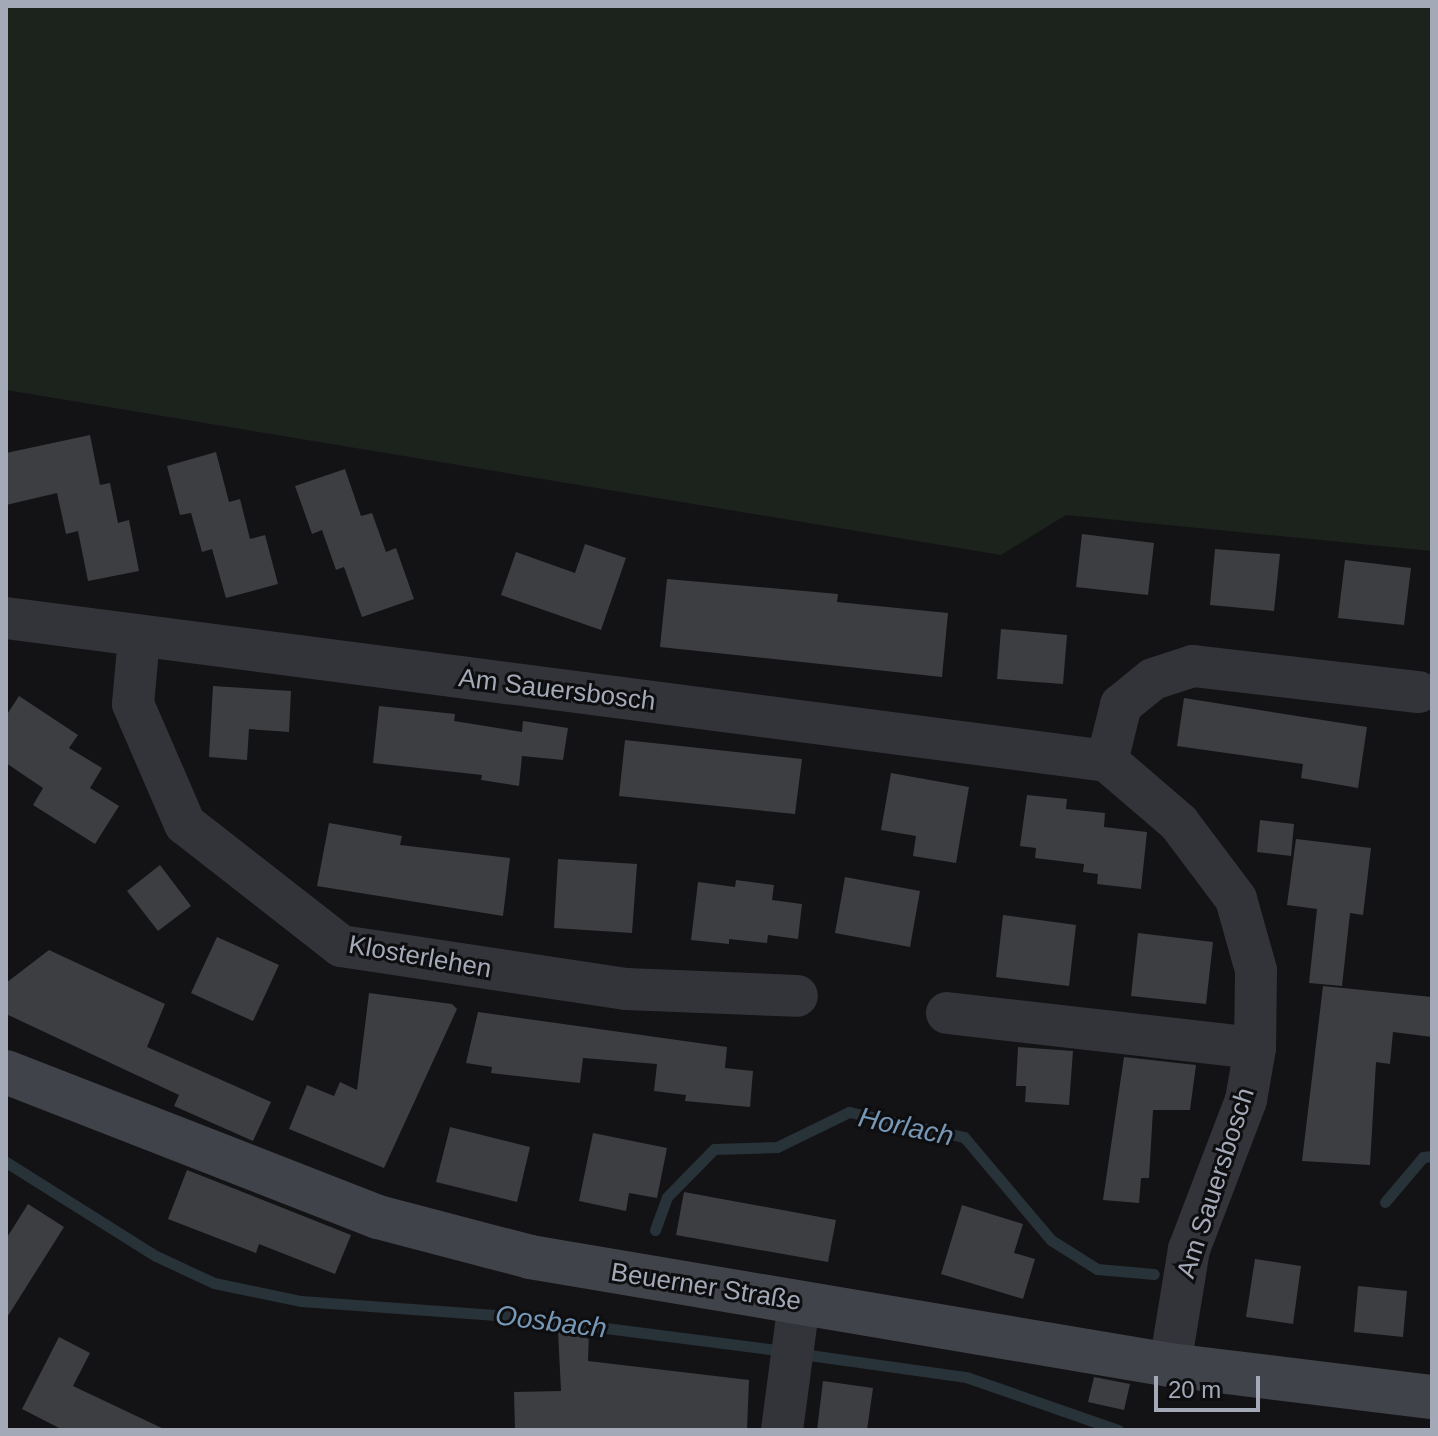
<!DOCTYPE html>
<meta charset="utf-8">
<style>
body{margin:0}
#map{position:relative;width:1438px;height:1436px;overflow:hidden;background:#131315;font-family:Helvetica,sans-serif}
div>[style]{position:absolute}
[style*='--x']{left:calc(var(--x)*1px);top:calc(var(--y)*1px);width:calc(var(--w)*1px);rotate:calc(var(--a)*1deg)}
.green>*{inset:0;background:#1b231c}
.stream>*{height:11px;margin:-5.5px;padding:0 5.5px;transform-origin:5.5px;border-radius:5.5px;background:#283239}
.building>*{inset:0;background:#3c3e42}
.street>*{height:42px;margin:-21px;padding:0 21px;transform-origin:21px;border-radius:21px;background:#33343a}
.secondary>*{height:44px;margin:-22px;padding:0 22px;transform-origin:22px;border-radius:22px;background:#41434a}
span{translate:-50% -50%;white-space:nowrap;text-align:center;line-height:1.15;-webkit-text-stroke:6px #0e0e10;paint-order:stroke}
.street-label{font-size:26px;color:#a3a9b6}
.water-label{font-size:28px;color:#7697b5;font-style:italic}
.frame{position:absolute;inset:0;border:8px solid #a3a9b6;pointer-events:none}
.scale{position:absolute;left:1154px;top:1376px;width:106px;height:36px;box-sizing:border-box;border:4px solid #a3a9b6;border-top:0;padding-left:10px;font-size:24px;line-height:28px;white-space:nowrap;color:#a3a9b6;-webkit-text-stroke:6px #0e0e10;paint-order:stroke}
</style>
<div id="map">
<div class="green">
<div style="clip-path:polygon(6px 6px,1432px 6px,1432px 551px,1066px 515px,1001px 555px,6px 390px)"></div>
</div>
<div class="stream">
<div style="--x:6;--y:1162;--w:177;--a:32.1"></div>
<div style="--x:156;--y:1256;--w:64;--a:25"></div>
<div style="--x:214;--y:1283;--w:89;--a:11.7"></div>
<div style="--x:301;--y:1301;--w:212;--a:4.1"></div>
<div style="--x:512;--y:1316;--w:275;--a:7.3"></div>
<div style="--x:1385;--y:1202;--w:59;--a:-49.8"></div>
<div style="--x:1423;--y:1157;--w:9;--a:-6"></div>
<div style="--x:655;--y:1230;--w:35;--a:-70"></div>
<div style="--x:667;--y:1197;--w:67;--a:-45.6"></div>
<div style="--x:714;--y:1149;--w:63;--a:-1.8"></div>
<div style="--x:777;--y:1147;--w:80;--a:-25.9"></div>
<div style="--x:849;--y:1112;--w:118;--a:12.3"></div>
<div style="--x:964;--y:1137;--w:135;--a:49.8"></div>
<div style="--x:1051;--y:1240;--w:54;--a:32.2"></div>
<div style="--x:1097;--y:1269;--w:57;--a:5"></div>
<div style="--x:802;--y:1354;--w:166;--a:8"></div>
<div style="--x:966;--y:1377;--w:161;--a:19.2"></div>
</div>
<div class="building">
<div style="clip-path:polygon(90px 435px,100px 485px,110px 483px,118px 523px,129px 520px,139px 571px,88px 581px,78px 531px,66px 534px,57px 493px,6px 505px,6px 453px)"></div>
<div style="clip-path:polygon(216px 452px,229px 502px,240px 499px,250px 539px,265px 535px,278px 584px,226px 598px,212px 549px,202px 552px,191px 513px,180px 515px,167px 466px)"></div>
<div style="clip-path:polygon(345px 469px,361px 516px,372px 513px,386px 552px,396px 548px,414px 599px,362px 617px,344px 567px,336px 570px,322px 530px,312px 534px,295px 486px)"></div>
<div style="clip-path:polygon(1082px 534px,1154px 543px,1148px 595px,1076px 587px)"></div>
<div style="clip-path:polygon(585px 544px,626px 558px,601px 630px,501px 595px,516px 552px,575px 573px)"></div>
<div style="clip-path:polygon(1215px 549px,1280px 554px,1274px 611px,1210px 605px)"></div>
<div style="clip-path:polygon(1345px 560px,1411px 568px,1404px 625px,1338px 618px)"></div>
<div style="clip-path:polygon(667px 579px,838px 594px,837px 602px,948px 613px,942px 677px,660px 647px)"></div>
<div style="clip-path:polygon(1001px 629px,1067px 635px,1063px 684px,997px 679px)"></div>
<div style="clip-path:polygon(213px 686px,291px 691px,289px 732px,249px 729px,247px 760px,209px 757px)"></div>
<div style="clip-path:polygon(19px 696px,78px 735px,69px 748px,102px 768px,90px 788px,119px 806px,95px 844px,33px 805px,43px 788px,6px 763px,6px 716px)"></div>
<div style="clip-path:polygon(1184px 698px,1367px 727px,1358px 788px,1301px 778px,1303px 764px,1177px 746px)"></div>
<div style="clip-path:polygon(379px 706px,455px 714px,454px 721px,522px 732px,523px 721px,568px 728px,563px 760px,522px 756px,519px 786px,481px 780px,482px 775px,373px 763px)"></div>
<div style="clip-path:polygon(625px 740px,802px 759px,795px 814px,619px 796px)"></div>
<div style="clip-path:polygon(891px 773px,969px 787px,956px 863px,913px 856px,916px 836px,881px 830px)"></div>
<div style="clip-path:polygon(1027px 795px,1067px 799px,1066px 809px,1105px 813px,1104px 827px,1147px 832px,1141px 889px,1097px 884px,1098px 874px,1083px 872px,1084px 864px,1035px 858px,1036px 848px,1020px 846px)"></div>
<div style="clip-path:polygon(1260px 820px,1294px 824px,1291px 856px,1257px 852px)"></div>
<div style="clip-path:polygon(329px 823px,402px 836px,400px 845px,510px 858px,503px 916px,317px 886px)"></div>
<div style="clip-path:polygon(1296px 839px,1371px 848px,1363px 915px,1350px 913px,1342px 986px,1309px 983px,1317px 909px,1287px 905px)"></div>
<div style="clip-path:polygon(558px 859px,637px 864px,632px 933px,554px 928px)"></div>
<div style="clip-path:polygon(160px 865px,191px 906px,158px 931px,127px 891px)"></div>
<div style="clip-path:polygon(845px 877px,920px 891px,910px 947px,835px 933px)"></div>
<div style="clip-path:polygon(736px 880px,774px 885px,772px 900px,802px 904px,798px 939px,768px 935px,767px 943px,729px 939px,729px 944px,691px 940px,698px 882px,735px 887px)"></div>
<div style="clip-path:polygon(1003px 915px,1076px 925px,1069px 986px,996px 977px)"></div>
<div style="clip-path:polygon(1138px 933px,1213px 942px,1206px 1004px,1131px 996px)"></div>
<div style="clip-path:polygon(217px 937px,279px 965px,253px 1021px,191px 993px)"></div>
<div style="clip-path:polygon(49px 950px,165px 1004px,147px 1047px,271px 1102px,253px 1141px,174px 1106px,179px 1095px,6px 1014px,6px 983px)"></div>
<div style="clip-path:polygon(1323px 986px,1432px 997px,1432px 1037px,1393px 1032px,1390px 1064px,1376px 1062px,1370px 1165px,1302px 1161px)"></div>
<div style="clip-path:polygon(369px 993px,452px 1004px,457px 1009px,384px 1168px,289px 1129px,307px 1085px,334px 1096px,340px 1082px,357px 1090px)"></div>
<div style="clip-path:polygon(478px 1012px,727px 1047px,725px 1068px,753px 1071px,750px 1107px,685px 1101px,686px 1095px,654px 1091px,657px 1064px,583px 1058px,580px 1083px,491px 1073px,492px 1067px,466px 1063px)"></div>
<div style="clip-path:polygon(1018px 1047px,1073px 1051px,1069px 1105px,1025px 1102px,1026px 1086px,1016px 1086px)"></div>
<div style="clip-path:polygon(1124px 1057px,1196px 1065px,1190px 1110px,1153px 1110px,1149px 1178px,1141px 1178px,1139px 1203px,1103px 1200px)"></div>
<div style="clip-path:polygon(450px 1127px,530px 1147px,517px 1202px,436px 1182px)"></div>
<div style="clip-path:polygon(593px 1133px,667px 1148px,657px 1198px,629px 1193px,626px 1211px,579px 1201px)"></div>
<div style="clip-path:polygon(187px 1170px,351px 1235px,335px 1274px,259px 1244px,256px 1253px,168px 1219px)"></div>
<div style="clip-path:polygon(684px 1192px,836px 1220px,828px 1262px,676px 1235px)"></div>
<div style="clip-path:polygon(28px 1204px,64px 1227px,6px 1319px,6px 1239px)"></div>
<div style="clip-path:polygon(962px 1205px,1023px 1224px,1014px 1253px,1035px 1259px,1023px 1299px,941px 1274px)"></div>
<div style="clip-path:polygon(1255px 1259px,1301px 1266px,1293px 1324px,1246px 1317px)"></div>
<div style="clip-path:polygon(1358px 1286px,1407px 1291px,1403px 1337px,1354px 1332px)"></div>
<div style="clip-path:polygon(558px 1331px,589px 1332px,588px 1361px,749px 1380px,747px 1430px,515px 1430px,514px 1392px,561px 1391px)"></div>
<div style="clip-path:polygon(59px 1337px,90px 1353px,73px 1386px,166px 1430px,63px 1430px,22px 1409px)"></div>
<div style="clip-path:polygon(1094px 1377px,1130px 1384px,1124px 1410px,1088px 1402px)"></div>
<div style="clip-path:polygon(823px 1381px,873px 1388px,867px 1430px,817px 1430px)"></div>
</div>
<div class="street">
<div style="--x:6;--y:618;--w:1110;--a:7.4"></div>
<div style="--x:1107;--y:761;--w:95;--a:40.7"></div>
<div style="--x:1179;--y:823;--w:95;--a:53.1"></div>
<div style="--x:1236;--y:899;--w:74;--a:74.3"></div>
<div style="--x:1256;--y:970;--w:78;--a:90.7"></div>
<div style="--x:1255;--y:1048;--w:53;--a:99.8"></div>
<div style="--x:1246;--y:1100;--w:160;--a:110.9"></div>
<div style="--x:1189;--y:1249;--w:118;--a:99.3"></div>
<div style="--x:139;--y:638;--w:66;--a:95.2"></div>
<div style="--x:133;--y:704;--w:131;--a:66.6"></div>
<div style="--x:185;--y:824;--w:198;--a:38"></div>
<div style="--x:341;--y:946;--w:288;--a:8.6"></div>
<div style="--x:626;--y:989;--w:171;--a:2.3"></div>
<div style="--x:1107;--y:761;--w:58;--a:-76"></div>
<div style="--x:1121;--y:705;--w:41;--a:-39.1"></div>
<div style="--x:1153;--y:679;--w:42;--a:-18"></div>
<div style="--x:1193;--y:666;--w:227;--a:6.6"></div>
<div style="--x:947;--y:1013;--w:310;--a:6.5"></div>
<div style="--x:782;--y:1430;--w:129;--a:-82.4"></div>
</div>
<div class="secondary">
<div style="--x:6;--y:1072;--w:399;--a:21.3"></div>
<div style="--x:378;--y:1217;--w:157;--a:14.7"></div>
<div style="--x:530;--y:1257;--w:649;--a:9.58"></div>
<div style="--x:1170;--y:1365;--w:264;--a:7"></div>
</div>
<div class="street-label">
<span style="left:557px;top:690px;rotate:7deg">Am Sauersbosch</span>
<span style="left:420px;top:957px;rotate:10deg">Klosterlehen</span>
<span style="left:1216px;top:1183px;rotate:-72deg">Am Sauersbosch</span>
<span style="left:706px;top:1287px;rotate:9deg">Beuerner Straße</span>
</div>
<div class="water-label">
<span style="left:906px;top:1127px;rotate:12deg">Horlach</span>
<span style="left:551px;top:1322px;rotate:7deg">Oosbach</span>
</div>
<div class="frame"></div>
<div class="scale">20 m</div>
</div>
